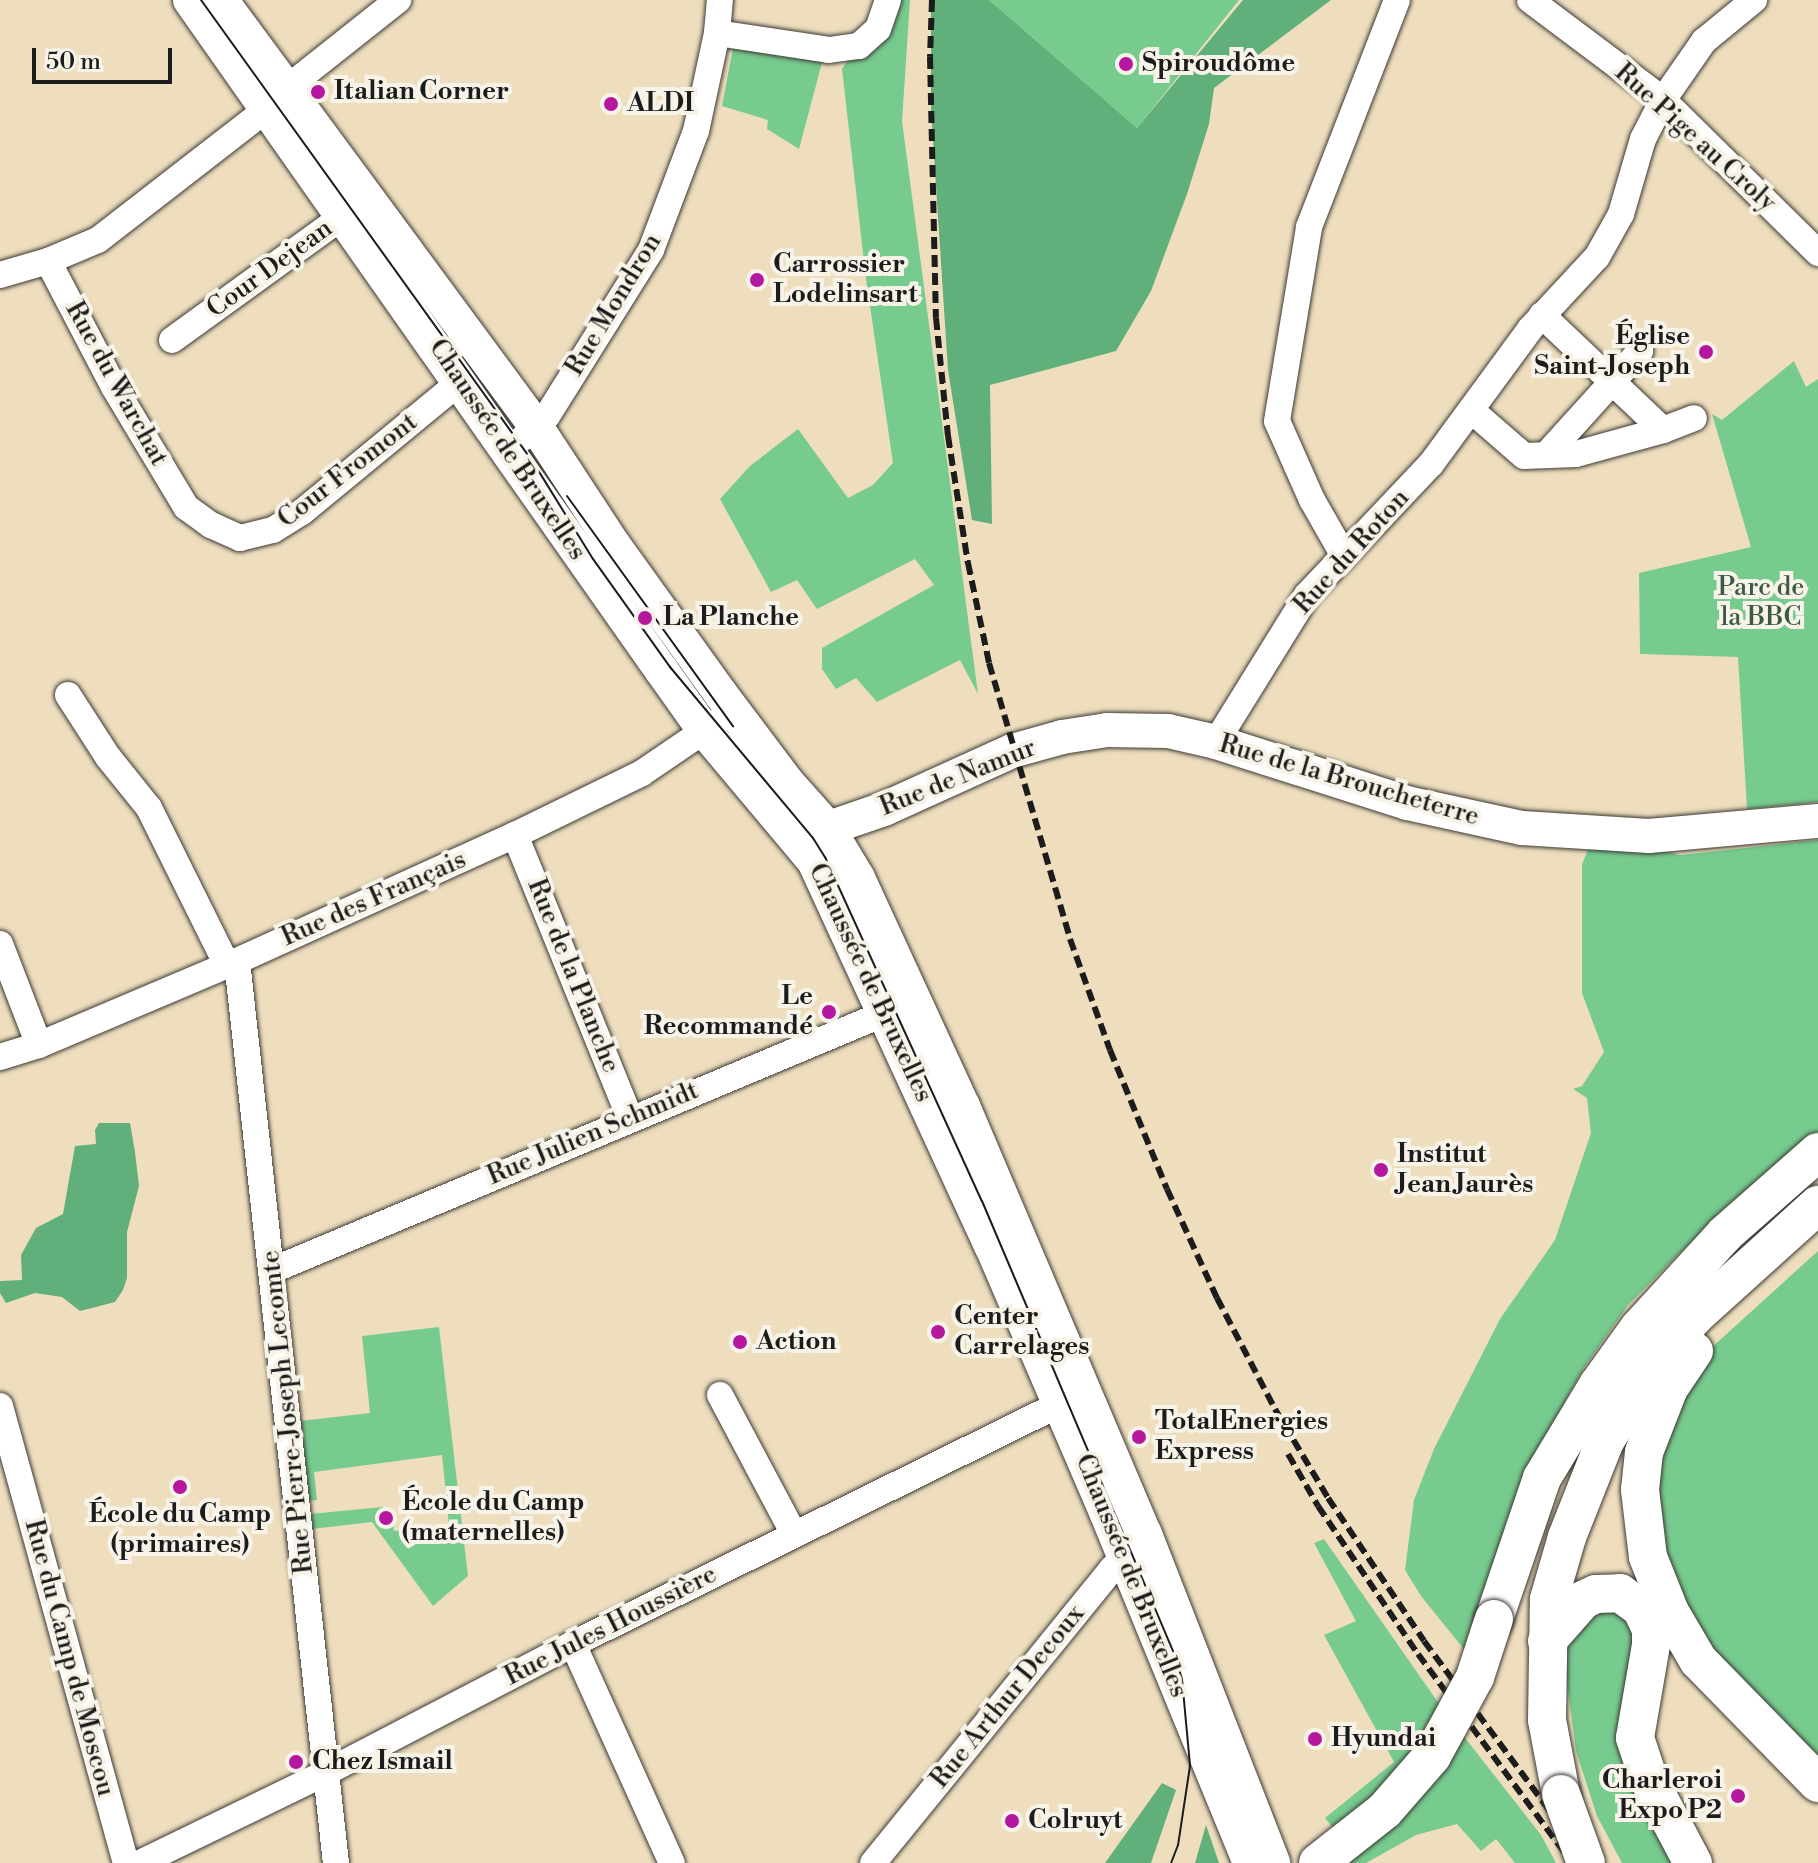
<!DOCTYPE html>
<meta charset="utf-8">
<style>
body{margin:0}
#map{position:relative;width:1818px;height:1863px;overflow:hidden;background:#eedebe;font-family:"Libre Bodoni",serif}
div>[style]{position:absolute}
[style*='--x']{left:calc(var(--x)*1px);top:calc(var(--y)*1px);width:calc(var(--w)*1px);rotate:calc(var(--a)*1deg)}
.green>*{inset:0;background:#77cb8f}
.forest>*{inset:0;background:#61af7a}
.roads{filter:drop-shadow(0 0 2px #3c3934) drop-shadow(0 0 2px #3c3934)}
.minor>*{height:26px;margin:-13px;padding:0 13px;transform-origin:13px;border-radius:13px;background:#fff}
.major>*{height:34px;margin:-17px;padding:0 17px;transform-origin:17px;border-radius:17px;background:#fff}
.highway>*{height:38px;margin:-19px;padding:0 19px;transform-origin:19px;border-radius:19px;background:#fff}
.tram>*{height:2px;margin:-1px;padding:0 1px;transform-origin:1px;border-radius:1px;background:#1c1c1c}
.rail>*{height:6px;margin-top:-3px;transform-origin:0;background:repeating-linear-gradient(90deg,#1c1c1c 0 12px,transparent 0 18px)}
.bridges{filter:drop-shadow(0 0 2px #3c3934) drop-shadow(0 0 2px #3c3934)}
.highway-bridge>*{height:38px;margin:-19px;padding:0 19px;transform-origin:19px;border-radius:19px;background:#fff}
.dots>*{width:22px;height:22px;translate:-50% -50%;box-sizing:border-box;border:4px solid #f7f3e8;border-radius:50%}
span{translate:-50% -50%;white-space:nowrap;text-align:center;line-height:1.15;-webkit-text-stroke:8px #f7f3e8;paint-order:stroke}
.poi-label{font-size:26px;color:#1c1c1c;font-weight:700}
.left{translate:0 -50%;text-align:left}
.right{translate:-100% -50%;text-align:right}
.street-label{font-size:26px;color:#1c1c1c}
.park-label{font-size:26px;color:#3c5944}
.scale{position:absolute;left:32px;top:48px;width:140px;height:36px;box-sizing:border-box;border:4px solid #1c1c1c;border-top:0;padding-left:10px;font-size:24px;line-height:28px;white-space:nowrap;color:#1c1c1c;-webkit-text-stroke:6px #f7f3e8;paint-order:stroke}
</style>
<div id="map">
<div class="green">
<div style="clip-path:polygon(888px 0,910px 0,902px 121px,978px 694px,960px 660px,877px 702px,856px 678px,836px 689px,822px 669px,822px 648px,934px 585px,915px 559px,817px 609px,797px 580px,771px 592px,720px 499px,750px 466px,798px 429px,848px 498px,873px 485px,893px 463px,866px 279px,842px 69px)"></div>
<div style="clip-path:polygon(989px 0,1239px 0,1137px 128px)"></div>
<div style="clip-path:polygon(734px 43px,823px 59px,799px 149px,767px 129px,768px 120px,722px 106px)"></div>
<div style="clip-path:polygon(1794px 361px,1806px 387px,1818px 379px,1818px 802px,1747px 809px,1738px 657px,1640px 654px,1639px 573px,1751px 547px,1712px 414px,1722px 420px)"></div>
<div style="clip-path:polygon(1595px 833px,1680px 855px,1818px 840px,1818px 1132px,1713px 1220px,1628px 1305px,1583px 1369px,1533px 1460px,1467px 1653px,1421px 1596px,1405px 1570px,1414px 1500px,1434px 1449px,1500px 1319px,1555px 1240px,1591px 1133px,1587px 1098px,1573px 1089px,1582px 1086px,1604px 1052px,1582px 993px,1582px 864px)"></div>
<div style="clip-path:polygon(1818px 1251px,1818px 1761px,1688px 1622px,1660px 1553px,1653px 1488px,1668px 1411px,1710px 1349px)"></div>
<div style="clip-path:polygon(439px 1327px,468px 1576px,433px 1606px,372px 1522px,312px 1529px,310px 1514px,383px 1507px,391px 1514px,394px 1531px,449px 1525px,442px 1455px,314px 1472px,317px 1500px,309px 1501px,300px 1421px,370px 1413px,362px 1336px)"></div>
<div style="clip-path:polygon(1324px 1539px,1442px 1708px,1403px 1766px,1374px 1798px,1334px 1829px,1325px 1818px,1394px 1762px,1324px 1635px,1356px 1621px,1314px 1543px)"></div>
<div style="clip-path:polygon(1602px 1602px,1638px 1625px,1625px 1732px,1682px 1863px,1622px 1863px,1597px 1816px,1576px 1751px,1566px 1675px,1566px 1647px)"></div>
<div style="clip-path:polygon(1462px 1734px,1541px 1835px,1556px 1863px,1515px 1863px,1496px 1839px,1481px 1851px,1457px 1824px,1416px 1835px,1366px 1863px,1344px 1863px)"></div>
</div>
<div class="forest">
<div style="clip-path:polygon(931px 0,989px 0,1137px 128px,1243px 0,1331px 0,1214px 88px,1209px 124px,1187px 194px,1151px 291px,1116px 351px,990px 385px,992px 524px,972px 520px,948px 370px,931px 109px)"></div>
<div style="clip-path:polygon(99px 1123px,130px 1123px,135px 1152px,139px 1186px,127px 1232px,127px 1278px,123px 1290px,115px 1302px,80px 1311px,62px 1297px,35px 1293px,6px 1303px,0 1293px,0 1281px,22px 1280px,21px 1255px,36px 1228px,63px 1214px,75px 1146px,96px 1144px,95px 1130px)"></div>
<div style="clip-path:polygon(1162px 1783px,1176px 1790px,1151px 1863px,1105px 1863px)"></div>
<div style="clip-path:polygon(1206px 1825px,1219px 1863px,1195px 1863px)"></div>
</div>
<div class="roads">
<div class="minor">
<div style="--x:1530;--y:0;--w:166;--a:36.9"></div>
<div style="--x:1663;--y:100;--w:218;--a:44.6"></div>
<div style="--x:717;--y:33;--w:113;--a:8.6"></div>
<div style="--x:829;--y:50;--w:30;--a:-8"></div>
<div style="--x:859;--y:46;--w:25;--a:-42"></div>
<div style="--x:878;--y:29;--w:31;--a:-71"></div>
<div style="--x:48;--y:261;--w:142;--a:62.4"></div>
<div style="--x:114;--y:387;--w:140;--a:59"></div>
<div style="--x:186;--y:507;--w:31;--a:36"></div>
<div style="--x:211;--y:525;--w:32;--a:24"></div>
<div style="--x:240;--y:538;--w:34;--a:-14"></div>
<div style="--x:273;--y:530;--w:34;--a:-32"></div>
<div style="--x:302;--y:512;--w:206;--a:-39.5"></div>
<div style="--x:0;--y:275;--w:50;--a:-16.3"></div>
<div style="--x:48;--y:261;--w:54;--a:-22.8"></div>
<div style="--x:98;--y:240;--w:215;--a:-37.8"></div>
<div style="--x:268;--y:108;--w:28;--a:-46"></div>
<div style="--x:287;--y:88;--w:142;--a:-38.4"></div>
<div style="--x:172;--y:340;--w:227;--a:-35.9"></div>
<div style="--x:1471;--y:410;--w:70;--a:41"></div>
<div style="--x:1524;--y:456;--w:52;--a:-2.2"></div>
<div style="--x:1576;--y:454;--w:90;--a:-15.4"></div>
<div style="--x:1663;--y:430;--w:167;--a:-136.5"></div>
<div style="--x:1663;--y:430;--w:33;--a:-21"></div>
<div style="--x:523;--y:438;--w:33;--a:-43"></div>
<div style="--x:547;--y:416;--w:196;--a:-57.9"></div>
<div style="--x:651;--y:250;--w:127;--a:-69.3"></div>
<div style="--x:696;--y:131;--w:100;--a:-77.9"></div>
<div style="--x:717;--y:33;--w:33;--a:-85"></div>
<div style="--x:1547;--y:454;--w:139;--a:-47.9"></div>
<div style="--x:1344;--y:556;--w:64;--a:-119.7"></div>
<div style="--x:1312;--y:500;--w:86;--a:-113.9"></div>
<div style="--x:1277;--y:421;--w:197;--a:-80.6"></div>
<div style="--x:1309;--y:227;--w:243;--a:-68.8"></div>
<div style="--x:68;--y:695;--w:74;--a:57.2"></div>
<div style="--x:108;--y:757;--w:65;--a:51.2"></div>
<div style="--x:149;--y:808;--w:175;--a:63.6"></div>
<div style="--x:1216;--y:742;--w:173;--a:-58.2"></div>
<div style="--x:1307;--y:595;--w:180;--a:-46.6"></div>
<div style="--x:1431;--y:464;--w:167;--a:-53.7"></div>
<div style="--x:1530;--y:329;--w:98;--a:-47.1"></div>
<div style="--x:1597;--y:257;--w:49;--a:-60.8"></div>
<div style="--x:1621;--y:214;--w:78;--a:-73.7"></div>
<div style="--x:1643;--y:139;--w:44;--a:-62.9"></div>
<div style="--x:1663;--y:100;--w:72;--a:-55.2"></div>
<div style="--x:1704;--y:41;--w:65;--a:-39.4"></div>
<div style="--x:515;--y:835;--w:305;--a:67.9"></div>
<div style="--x:0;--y:944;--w:108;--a:68.9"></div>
<div style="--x:237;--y:961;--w:907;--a:83.74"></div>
<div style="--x:0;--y:1057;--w:41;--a:-17.1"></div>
<div style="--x:39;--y:1045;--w:215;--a:-23"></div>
<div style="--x:237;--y:961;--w:305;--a:-24.4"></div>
<div style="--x:515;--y:835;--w:141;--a:-26"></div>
<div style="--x:642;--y:773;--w:91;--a:-34.2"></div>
<div style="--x:273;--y:1270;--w:680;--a:-22.76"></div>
<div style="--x:720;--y:1395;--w:157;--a:62"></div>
<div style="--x:0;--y:1406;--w:474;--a:74.6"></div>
<div style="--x:573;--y:1644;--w:240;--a:65.7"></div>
<div style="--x:140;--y:1863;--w:206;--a:-25.9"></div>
<div style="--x:325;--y:1773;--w:280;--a:-27.5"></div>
<div style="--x:573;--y:1644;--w:559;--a:-26.24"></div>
<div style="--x:873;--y:1863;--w:379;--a:-50.9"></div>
<div style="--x:1112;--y:1569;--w:34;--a:-45"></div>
</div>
<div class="major">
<div style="--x:190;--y:0;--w:820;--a:54.88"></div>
<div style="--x:662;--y:671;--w:72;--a:54.6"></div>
<div style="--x:704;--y:730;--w:171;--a:50"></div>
<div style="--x:814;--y:861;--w:423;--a:65.3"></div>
<div style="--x:991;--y:1245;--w:291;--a:66.7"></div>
<div style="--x:1106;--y:1512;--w:379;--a:67.7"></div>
<div style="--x:221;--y:0;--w:532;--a:53.56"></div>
<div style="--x:537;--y:428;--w:139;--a:56.8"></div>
<div style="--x:613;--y:544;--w:183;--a:54.3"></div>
<div style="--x:720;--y:693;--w:111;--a:53"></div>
<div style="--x:787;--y:782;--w:62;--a:48.3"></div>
<div style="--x:828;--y:828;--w:58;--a:59"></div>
<div style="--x:858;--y:878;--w:251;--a:65.3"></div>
<div style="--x:963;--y:1106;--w:465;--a:67"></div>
<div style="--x:1145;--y:1534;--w:353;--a:68.7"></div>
<div style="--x:809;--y:841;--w:18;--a:-38"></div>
<div style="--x:823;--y:830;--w:65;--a:-19"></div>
<div style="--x:884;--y:809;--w:141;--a:-24.4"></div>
<div style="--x:1012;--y:751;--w:52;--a:-15.6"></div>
<div style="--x:1062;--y:737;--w:46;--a:-8.8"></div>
<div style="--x:1107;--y:730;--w:61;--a:0.9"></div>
<div style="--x:1168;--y:731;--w:49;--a:12.9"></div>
<div style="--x:1216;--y:742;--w:201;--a:17.7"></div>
<div style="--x:1407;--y:803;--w:118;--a:12.3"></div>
<div style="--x:1522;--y:828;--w:127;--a:3.6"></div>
<div style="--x:1649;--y:836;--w:170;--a:-5.1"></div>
</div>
<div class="highway">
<div style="--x:1694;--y:1351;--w:45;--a:124"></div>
<div style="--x:1669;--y:1388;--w:69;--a:111.3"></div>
<div style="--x:1644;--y:1452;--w:38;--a:96"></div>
<div style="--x:1640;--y:1490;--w:67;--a:83.2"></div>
<div style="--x:1648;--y:1557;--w:59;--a:68.2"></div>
<div style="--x:1670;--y:1612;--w:56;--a:59.7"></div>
<div style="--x:1698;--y:1660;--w:172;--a:45.7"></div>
<div style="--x:1494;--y:1619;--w:149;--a:-71.2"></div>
<div style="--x:1542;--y:1478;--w:109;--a:-58.9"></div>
<div style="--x:1598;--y:1385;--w:70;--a:-54.3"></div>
<div style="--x:1639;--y:1328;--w:127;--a:-47.5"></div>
<div style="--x:1725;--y:1234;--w:124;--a:-41.4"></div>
<div style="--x:1547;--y:1641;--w:55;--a:-48.7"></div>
<div style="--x:1583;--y:1600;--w:14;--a:-25"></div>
<div style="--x:1596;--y:1594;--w:24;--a:-2"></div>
<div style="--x:1620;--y:1593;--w:26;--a:36"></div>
<div style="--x:1641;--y:1608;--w:23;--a:65"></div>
<div style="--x:1651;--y:1629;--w:16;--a:90"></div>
<div style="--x:1651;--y:1645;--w:94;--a:99.8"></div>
<div style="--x:1635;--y:1738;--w:44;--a:71.6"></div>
<div style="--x:1649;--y:1780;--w:94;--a:62.1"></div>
<div style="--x:1561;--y:1794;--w:75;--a:-100.7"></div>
<div style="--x:1547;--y:1720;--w:121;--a:-89.1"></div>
<div style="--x:1549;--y:1599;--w:65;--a:-73.8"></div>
<div style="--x:1567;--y:1537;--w:103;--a:-68.4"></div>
<div style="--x:1605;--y:1441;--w:100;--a:-57.3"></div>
<div style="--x:1659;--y:1357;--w:55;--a:-48.7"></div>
<div style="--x:1695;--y:1316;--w:166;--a:-42.1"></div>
</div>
</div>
<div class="tram">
<div style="--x:201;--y:0;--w:569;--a:54.3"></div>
<div style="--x:533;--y:462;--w:114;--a:58.3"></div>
<div style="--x:593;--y:559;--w:133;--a:54.5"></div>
<div style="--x:670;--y:667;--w:223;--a:50.1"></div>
<div style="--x:813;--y:838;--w:22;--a:58"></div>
<div style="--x:825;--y:857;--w:378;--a:65.5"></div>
<div style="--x:982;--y:1201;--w:493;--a:67"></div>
<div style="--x:1175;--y:1655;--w:25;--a:74"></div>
<div style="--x:1182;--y:1679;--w:87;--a:84.7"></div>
<div style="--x:1190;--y:1766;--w:80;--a:98.6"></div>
<div style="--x:1178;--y:1845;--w:19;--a:111"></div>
<div style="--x:567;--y:496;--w:284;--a:54.2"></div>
</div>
<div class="rail">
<div style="--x:932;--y:0;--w:57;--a:92"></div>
<div style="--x:930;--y:57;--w:261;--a:88.7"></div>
<div style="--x:936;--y:318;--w:119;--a:84.2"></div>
<div style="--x:948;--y:436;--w:129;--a:81.1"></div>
<div style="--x:968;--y:563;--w:102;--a:78.1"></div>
<div style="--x:989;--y:663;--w:288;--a:73.6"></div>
<div style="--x:1070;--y:939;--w:118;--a:70.2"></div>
<div style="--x:1110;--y:1050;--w:150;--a:67.7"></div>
<div style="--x:1167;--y:1189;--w:120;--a:65.4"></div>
<div style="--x:1217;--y:1298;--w:125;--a:62.4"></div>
<div style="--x:1275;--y:1409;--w:104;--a:59.2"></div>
<div style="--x:1328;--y:1498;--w:172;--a:56.1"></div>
<div style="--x:1424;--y:1641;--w:276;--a:53.5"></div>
<div style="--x:1288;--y:1454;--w:60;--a:60"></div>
<div style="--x:1318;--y:1506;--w:179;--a:56"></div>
<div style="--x:1418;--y:1654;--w:260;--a:53.6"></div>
</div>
<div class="bridges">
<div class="highway-bridge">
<div style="--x:1561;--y:1794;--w:73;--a:70.1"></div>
<div style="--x:1318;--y:1863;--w:85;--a:-38.3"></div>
<div style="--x:1385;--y:1810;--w:72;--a:-49"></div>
<div style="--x:1432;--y:1756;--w:90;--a:-61.4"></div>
<div style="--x:1475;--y:1677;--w:61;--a:-71.9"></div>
</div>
</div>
<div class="dots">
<div style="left:1126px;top:64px;background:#b5179e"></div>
<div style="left:318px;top:92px;background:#b5179e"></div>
<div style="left:611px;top:104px;background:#b5179e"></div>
<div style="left:757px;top:280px;background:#b5179e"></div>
<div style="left:1706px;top:352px;background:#b5179e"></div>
<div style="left:645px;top:618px;background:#b5179e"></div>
<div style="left:829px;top:1012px;background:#b5179e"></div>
<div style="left:1381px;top:1170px;background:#b5179e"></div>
<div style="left:938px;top:1332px;background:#b5179e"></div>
<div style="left:740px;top:1342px;background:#b5179e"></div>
<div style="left:1139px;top:1437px;background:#b5179e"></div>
<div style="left:180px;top:1487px;background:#b5179e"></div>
<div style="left:386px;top:1518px;background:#b5179e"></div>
<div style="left:1315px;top:1739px;background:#b5179e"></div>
<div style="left:296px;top:1762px;background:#b5179e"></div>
<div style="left:1738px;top:1796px;background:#b5179e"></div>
<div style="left:1012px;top:1821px;background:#b5179e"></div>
</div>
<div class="poi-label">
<span class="left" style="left:1142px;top:64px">Spiroudôme</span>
<span class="left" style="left:334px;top:92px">Italian Corner</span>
<span class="left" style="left:627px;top:104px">ALDI</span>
<span class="left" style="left:773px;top:280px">Carrossier<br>Lodelinsart</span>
<span class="right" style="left:1690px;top:352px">Église<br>Saint-Joseph</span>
<span class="left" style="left:663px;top:618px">La Planche</span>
<span class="right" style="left:813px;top:1012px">Le<br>Recommandé</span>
<span class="left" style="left:1397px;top:1170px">Institut<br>Jean Jaurès</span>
<span class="left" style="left:954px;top:1332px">Center<br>Carrelages</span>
<span class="left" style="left:756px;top:1342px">Action</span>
<span class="left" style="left:1155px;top:1437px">TotalEnergies<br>Express</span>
<span class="left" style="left:402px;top:1518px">École du Camp<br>(maternelles)</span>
<span style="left:180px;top:1530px">École du Camp<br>(primaires)</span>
<span class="left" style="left:1331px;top:1739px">Hyundai</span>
<span class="left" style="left:312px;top:1762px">Chez Ismail</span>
<span class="right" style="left:1722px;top:1796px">Charleroi<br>Expo P2</span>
<span class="left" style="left:1028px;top:1821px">Colruyt</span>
</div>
<div class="street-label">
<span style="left:1695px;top:138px;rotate:42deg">Rue Pige au Croly</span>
<span style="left:270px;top:269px;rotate:-36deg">Cour Dejean</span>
<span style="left:614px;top:305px;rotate:-59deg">Rue Mondron</span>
<span style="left:116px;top:384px;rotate:61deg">Rue du Warchat</span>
<span style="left:507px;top:450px;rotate:56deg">Chaussée de Bruxelles</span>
<span style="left:348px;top:471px;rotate:-38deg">Cour Fromont</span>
<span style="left:1352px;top:552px;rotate:-48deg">Rue du Roton</span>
<span style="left:958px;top:778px;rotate:-22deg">Rue de Namur</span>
<span style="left:1349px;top:781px;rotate:16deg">Rue de la Broucheterre</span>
<span style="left:374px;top:899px;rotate:-24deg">Rue des Français</span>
<span style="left:573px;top:976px;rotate:68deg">Rue de la Planche</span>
<span style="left:870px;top:983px;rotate:65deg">Chaussée de Bruxelles</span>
<span style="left:593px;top:1134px;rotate:-23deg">Rue Julien Schmidt</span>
<span style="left:288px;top:1412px;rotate:-96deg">Rue Pierre-Joseph Lecomte</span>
<span style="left:1131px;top:1576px;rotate:68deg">Chaussée de Bruxelles</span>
<span style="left:611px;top:1626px;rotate:-27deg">Rue Jules Houssière</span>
<span style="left:69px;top:1658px;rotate:75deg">Rue du Camp de Moscou</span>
<span style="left:1008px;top:1697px;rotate:-51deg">Rue Arthur Decoux</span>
</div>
<div class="park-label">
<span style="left:1761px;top:603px">Parc de<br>la BBC</span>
</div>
<div class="scale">50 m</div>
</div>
